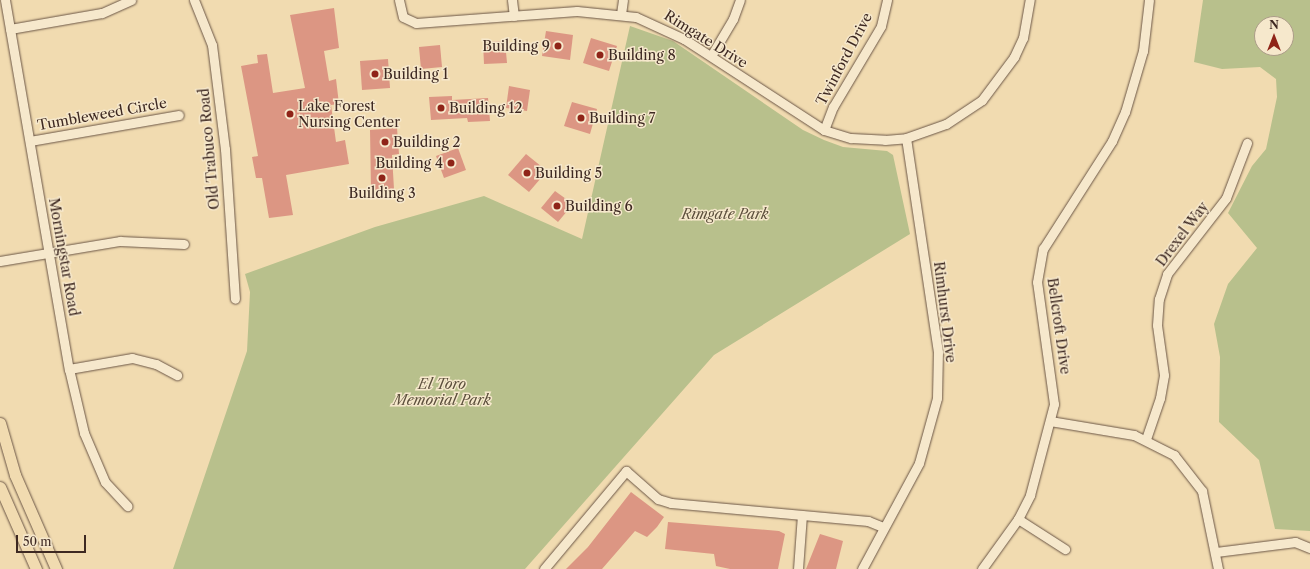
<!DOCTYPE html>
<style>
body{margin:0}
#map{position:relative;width:1310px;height:569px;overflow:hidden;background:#f1dbb0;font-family:"Libre Caslon Text",serif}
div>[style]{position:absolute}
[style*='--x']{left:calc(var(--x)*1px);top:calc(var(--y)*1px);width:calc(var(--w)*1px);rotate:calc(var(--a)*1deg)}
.green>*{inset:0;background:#b8c08c}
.building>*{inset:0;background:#dc9683}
.roads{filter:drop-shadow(0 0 1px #6b5646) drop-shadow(0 0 1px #6b5646)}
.minor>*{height:9px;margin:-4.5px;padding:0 4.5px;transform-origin:4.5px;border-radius:4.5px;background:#f6e8cc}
.major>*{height:11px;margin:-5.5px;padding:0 5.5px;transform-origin:5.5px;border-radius:5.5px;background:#f1dbb0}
.dots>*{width:11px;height:11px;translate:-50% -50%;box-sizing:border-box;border:2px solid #f6e8cc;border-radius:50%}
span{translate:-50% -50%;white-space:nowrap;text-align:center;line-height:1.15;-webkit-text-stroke:3px #f6e8cc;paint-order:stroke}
.street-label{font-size:14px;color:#3e2922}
.poi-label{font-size:14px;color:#3e2922}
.right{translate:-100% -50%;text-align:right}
.left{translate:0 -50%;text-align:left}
.park-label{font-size:14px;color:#5c4f3c;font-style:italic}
.north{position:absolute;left:1254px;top:16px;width:40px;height:40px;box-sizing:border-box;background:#f6e8cc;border:1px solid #ac9c88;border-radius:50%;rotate:0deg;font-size:11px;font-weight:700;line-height:16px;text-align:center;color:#3e2922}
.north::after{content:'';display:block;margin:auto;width:14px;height:18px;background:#8f2418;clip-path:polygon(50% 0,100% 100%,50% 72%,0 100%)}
.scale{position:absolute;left:16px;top:535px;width:70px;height:18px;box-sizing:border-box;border:2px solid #3e2922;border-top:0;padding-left:5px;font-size:12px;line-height:14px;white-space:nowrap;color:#3e2922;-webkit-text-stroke:3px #f6e8cc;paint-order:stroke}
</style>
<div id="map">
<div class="green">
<div style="clip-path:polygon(evenodd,1203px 0,1310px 0,1310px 531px,1275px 529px,1259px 460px,1219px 422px,1220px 357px,1214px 324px,1228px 284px,1257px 248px,1228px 213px,1252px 166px,1266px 149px,1277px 97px,1276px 79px,1260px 67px,1222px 69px,1194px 62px,1203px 0,1262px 24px,1286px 24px,1286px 48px,1262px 48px,1262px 24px)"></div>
<div style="clip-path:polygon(630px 26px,673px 41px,803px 130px,824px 140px,843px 147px,887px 151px,893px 155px,910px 234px,714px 355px,525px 569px,173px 569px,247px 351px,250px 292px,245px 274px,375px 227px,484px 196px,582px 239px)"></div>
</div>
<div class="building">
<div style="clip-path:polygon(334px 8px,339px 48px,324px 51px,329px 81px,336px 79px,339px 104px,331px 105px,336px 142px,345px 140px,349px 164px,286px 175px,293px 215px,269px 218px,262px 178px,256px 178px,252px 157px,258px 156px,241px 66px,258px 63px,257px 55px,267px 54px,273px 93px,305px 88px,290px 15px)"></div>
<div style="clip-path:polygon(546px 31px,573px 35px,570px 60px,542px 56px)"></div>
<div style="clip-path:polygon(591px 38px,617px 46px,609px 71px,583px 63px)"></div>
<div style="clip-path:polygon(505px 41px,507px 63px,484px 64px,483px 42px)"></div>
<div style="clip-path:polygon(440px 45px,442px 67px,421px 69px,419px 47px)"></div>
<div style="clip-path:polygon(388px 59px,390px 88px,362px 90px,360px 61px)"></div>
<div style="clip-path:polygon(509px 86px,530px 90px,527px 111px,506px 108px)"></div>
<div style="clip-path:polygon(452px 96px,452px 100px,488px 98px,490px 121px,468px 122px,467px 118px,431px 120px,429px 97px)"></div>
<div style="clip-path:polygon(572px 102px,597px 109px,590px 134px,564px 126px)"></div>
<div style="clip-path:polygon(397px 128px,399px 154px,392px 155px,394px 189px,371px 190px,370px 130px)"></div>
<div style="clip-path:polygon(458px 148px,466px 170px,444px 178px,436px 156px)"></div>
<div style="clip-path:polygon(526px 154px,547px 171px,529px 192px,508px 175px)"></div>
<div style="clip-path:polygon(555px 191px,573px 204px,558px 222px,541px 208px)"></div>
<div style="clip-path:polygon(631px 492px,664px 517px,657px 527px,647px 537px,635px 531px,602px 569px,566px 569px,588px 547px)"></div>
<div style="clip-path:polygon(668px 522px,779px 531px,785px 534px,778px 569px,730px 569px,716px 566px,714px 554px,665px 549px)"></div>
<div style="clip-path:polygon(820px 534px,843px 541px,836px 569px,806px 569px)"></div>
</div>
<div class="roads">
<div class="minor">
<div style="--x:5;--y:0;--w:375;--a:80.2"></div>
<div style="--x:69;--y:369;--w:66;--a:76.8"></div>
<div style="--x:84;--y:433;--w:53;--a:66.8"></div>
<div style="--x:105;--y:482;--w:33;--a:47"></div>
<div style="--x:194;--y:0;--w:48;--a:68.2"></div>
<div style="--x:212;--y:45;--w:105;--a:82.9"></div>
<div style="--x:225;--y:149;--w:150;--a:86.2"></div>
<div style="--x:399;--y:0;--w:17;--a:77"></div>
<div style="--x:403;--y:17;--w:14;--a:25"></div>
<div style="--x:416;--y:23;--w:161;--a:-4.3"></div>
<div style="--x:577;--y:11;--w:59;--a:5.8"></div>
<div style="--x:636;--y:17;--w:53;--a:24.6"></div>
<div style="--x:684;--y:39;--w:167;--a:33"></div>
<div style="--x:824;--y:130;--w:28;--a:17"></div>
<div style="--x:851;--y:138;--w:34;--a:3"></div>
<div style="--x:885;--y:140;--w:21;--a:-5"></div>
<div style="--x:906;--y:138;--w:42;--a:-19.3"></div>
<div style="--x:946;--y:124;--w:43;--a:-33.7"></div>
<div style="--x:982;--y:100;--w:54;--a:-53.3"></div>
<div style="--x:1014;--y:57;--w:21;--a:-65"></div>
<div style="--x:1023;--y:38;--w:39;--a:-80"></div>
<div style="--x:512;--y:0;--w:16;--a:83"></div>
<div style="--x:621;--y:14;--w:14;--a:-82"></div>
<div style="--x:10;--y:29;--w:93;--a:-9.9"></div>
<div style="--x:102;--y:13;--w:32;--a:-24"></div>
<div style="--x:711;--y:56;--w:43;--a:-59.3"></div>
<div style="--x:733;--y:19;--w:20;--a:-70"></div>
<div style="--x:824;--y:130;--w:25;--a:-69"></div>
<div style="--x:833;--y:107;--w:94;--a:-59.3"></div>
<div style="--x:881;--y:26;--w:27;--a:-77"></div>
<div style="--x:30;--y:141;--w:151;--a:-9.9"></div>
<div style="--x:0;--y:261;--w:122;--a:-9.5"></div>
<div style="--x:120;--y:241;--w:64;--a:2.7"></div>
<div style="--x:69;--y:369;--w:64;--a:-9.9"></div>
<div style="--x:132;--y:358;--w:25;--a:14"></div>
<div style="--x:156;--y:364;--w:24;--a:28"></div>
<div style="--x:1050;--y:421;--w:85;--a:9.5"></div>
<div style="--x:1134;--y:435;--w:45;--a:26.6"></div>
<div style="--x:1174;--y:455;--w:46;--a:52.1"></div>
<div style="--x:1202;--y:491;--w:80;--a:78.4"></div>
<div style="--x:1146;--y:439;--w:43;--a:-71.1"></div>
<div style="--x:1160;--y:398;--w:23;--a:-80"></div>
<div style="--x:1164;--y:375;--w:50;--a:-98"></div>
<div style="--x:1157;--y:325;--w:26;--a:-86"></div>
<div style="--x:1159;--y:299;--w:26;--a:-72"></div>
<div style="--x:1167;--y:274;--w:96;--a:-52.2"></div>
<div style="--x:1226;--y:198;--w:59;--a:-69.1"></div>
<div style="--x:1018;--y:519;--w:56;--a:32.6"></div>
<div style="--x:1216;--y:552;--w:80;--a:-7.2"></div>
<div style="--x:1295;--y:542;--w:16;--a:22"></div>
<div style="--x:544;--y:569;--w:128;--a:-50.1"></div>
<div style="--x:626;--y:471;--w:43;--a:41.2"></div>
<div style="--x:658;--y:499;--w:14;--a:17"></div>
<div style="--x:671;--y:503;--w:198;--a:5.2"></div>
<div style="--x:868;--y:521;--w:16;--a:22"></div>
<div style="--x:798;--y:569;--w:54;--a:-85.8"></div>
<div style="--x:862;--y:569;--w:120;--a:-61.7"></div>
<div style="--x:919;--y:463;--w:67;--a:-74.5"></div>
<div style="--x:937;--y:398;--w:46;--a:-88.8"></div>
<div style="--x:938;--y:352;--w:216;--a:-98.5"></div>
<div style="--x:982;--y:569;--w:62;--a:-54.2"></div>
<div style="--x:1018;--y:519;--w:27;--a:-63"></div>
<div style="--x:1030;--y:495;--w:94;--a:-75.2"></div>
<div style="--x:1054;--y:404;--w:123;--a:-97.9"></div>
<div style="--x:1037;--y:282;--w:34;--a:-80"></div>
<div style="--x:1043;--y:249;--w:128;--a:-57.4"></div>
<div style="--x:1112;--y:141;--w:32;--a:-66"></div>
<div style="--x:1125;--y:112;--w:64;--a:-73.6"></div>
<div style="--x:1143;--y:51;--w:51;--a:-83.3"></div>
</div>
<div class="major">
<div style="--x:0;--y:423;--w:54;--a:73.9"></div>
<div style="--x:15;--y:475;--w:103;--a:66.4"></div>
<div style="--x:0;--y:487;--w:90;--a:66.3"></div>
</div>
</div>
<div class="dots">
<div style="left:558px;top:46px;background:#8f2418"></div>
<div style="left:600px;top:55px;background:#8f2418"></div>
<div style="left:375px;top:74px;background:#8f2418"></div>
<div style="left:441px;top:108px;background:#8f2418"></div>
<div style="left:290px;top:114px;background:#8f2418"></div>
<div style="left:581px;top:118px;background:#8f2418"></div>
<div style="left:385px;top:142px;background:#8f2418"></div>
<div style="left:451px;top:163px;background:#8f2418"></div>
<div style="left:527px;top:173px;background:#8f2418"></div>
<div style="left:382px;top:178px;background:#8f2418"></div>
<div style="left:557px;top:206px;background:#8f2418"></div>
</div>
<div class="street-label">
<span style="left:706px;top:39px;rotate:32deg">Rimgate Drive</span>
<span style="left:844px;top:59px;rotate:-62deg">Twinford Drive</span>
<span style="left:102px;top:114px;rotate:-10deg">Tumbleweed Circle</span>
<span style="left:209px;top:149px;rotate:-95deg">Old Trabuco Road</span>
<span style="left:1182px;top:234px;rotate:-53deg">Drexel Way</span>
<span style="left:64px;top:257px;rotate:80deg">Morningstar Road</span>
<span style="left:945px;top:312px;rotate:83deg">Rimhurst Drive</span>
<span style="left:1059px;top:326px;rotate:82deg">Bellcroft Drive</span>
</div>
<div class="poi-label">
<span class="right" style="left:550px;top:46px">Building 9</span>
<span class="left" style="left:608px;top:55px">Building 8</span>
<span class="left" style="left:383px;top:74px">Building 1</span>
<span class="left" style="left:298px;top:114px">Lake Forest<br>Nursing Center</span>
<span class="left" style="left:449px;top:108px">Building 12</span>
<span class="left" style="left:589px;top:118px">Building 7</span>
<span class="left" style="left:393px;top:142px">Building 2</span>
<span class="right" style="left:443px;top:163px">Building 4</span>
<span class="left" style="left:535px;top:173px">Building 5</span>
<span style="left:382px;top:193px">Building 3</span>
<span class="left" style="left:565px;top:206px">Building 6</span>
</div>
<div class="park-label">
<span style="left:725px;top:214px">Rimgate Park</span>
<span style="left:442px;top:392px">El Toro<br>Memorial Park</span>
</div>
<div class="north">N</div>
<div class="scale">50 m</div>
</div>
